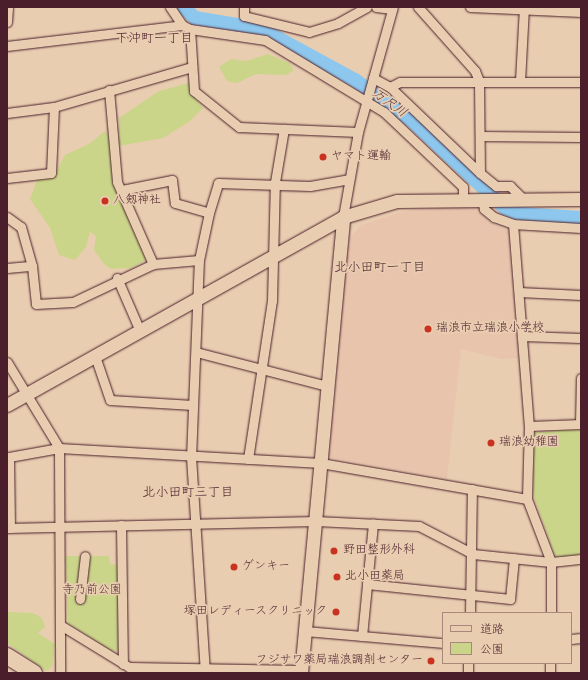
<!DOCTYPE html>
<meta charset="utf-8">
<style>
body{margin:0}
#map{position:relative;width:588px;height:680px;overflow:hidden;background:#e9cdb0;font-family:Mynerve,"Klee One",sans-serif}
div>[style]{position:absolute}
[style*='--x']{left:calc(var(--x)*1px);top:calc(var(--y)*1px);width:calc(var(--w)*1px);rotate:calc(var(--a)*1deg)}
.built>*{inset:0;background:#e9c4ad}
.green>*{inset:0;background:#cad589}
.river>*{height:14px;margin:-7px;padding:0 7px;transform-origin:7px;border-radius:7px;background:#8ec7ed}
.roads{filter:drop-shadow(0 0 1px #4a1f2b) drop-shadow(0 0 1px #4a1f2b)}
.street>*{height:9px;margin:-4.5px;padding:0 4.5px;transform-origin:4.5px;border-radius:4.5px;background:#e9cdb0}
.secondary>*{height:13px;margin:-6.5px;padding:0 6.5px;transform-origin:6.5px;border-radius:6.5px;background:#e9cdb0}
.highway>*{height:16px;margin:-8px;padding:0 8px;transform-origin:8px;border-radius:8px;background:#e9cdb0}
.dots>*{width:11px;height:11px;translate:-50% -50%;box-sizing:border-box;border:2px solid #e9cdb0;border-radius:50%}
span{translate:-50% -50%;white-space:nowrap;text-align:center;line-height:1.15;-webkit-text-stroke:3.5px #e9cdb0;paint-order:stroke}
.poi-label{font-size:12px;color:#4a1f2b}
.left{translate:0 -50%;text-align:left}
.right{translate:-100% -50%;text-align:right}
.park-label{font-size:12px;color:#573134}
.neighbourhood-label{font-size:13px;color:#4a1f2b}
.water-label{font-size:13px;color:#543848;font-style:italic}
.frame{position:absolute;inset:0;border:8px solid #4a1f2b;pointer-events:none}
.legend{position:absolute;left:442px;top:612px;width:130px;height:52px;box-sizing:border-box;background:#e9cdb0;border:1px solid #a9877b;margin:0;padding:5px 7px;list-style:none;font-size:12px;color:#4a1f2b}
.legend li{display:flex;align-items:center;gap:8px;height:20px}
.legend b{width:20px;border:1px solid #a9877b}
</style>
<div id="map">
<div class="built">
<div style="clip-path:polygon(478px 205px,487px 221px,510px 231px,518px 358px,501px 359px,461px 349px,447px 479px,326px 457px,349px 240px,361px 225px,401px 212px,438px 206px)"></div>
</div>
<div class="green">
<div style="clip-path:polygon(268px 54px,289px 63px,294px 70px,286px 75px,256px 74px,237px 83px,227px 81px,219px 67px,231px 59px,246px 61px)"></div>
<div style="clip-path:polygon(189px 83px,191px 93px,203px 108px,190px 121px,163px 138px,119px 146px,119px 118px,159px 91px)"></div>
<div style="clip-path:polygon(105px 131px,111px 139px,115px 175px,146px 260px,131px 268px,111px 269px,104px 264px,94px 250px,96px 236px,90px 232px,86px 247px,75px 260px,59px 255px,50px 228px,30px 199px,37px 180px,54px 176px,65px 155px,89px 144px)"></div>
<div style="clip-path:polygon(581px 428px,581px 556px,561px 558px,555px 555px,533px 494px,532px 433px)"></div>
<div style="clip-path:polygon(66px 556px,109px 556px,110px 564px,117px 565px,119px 651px,110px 650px,68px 623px)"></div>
<div style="clip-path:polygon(7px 612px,33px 613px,42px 618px,45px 627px,38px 633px,55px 644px,52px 667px,46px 671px,7px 643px)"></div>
</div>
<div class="river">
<div style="--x:183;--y:7;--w:16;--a:43"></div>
<div style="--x:195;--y:18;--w:67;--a:9.5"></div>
<div style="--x:261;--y:29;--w:107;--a:28.5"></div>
<div style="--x:355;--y:80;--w:70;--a:35.7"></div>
<div style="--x:412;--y:121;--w:127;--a:43.1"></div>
<div style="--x:505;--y:208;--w:16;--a:22"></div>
<div style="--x:520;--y:214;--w:61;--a:3.8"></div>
</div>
<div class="roads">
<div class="street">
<div style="--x:170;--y:7;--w:22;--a:56"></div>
<div style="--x:182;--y:25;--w:9;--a:27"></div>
<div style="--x:190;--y:29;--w:76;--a:8.3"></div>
<div style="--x:265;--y:40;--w:139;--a:31.2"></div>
<div style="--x:384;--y:112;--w:109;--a:43.5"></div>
<div style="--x:463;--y:187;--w:11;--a:90"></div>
<div style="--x:244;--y:7;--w:9;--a:90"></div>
<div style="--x:244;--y:16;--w:67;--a:13.8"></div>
<div style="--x:309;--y:32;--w:30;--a:-17"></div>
<div style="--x:338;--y:23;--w:33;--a:-29"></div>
<div style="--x:376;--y:7;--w:16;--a:7"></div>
<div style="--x:418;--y:7;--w:86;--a:48.3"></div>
<div style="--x:475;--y:71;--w:11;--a:68"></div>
<div style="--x:479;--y:81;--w:92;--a:89.4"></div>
<div style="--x:480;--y:173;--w:21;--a:39"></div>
<div style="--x:496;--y:186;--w:14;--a:0"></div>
<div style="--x:510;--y:186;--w:17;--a:45"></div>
<div style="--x:470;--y:7;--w:111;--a:2.6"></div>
<div style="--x:7;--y:22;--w:15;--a:-86"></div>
<div style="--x:190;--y:29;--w:62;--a:86.3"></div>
<div style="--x:194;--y:91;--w:58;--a:38.7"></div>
<div style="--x:239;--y:127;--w:119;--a:2.4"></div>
<div style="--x:7;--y:46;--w:176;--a:-6.8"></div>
<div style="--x:373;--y:78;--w:19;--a:28"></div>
<div style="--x:390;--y:87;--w:124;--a:43.7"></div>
<div style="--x:520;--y:81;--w:74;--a:-86.9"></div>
<div style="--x:390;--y:87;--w:11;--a:-27"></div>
<div style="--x:400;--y:82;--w:181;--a:0"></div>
<div style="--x:109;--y:90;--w:92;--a:85"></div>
<div style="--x:117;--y:182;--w:90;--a:66.3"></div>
<div style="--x:7;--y:113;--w:47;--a:-7.3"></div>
<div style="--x:54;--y:107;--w:144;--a:-16.2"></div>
<div style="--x:480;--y:136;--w:101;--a:0.6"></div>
<div style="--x:7;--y:178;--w:44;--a:-6.5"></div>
<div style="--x:51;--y:173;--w:66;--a:-87.4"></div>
<div style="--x:122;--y:190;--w:51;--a:-11.3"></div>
<div style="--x:172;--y:180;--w:23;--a:83"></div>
<div style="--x:175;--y:203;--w:35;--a:16"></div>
<div style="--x:482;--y:198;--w:11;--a:80"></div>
<div style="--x:484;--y:209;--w:13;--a:39"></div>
<div style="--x:494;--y:217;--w:20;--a:20"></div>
<div style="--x:513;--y:224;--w:203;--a:85.5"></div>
<div style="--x:529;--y:426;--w:73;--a:91.6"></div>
<div style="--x:527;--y:499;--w:67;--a:69.1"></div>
<div style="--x:551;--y:562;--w:51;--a:90"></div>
<div style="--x:7;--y:217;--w:17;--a:36"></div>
<div style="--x:21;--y:227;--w:41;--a:74.2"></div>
<div style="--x:343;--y:217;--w:86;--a:-80"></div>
<div style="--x:358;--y:132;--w:130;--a:-74.4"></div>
<div style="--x:513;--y:224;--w:68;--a:3.4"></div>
<div style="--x:7;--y:268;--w:25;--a:-5"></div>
<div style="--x:32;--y:266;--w:38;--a:84"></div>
<div style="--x:36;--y:304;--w:37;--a:-3"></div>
<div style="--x:73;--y:302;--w:89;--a:-25.4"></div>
<div style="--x:153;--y:264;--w:46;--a:-5"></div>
<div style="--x:117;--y:278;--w:58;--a:66.5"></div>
<div style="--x:519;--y:292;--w:62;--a:2.8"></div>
<div style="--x:522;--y:336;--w:59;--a:1.9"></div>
<div style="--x:196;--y:352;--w:135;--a:14.5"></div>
<div style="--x:95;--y:356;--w:46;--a:71.2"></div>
<div style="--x:110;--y:400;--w:83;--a:3.4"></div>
<div style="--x:7;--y:362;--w:100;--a:58.8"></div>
<div style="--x:59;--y:448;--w:225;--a:89.7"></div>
<div style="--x:580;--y:424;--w:46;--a:-88.8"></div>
<div style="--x:529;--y:426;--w:52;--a:-2.2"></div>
<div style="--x:248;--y:459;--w:160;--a:-81.4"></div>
<div style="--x:272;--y:301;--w:119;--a:-88.6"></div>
<div style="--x:275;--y:182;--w:54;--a:-80.4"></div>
<div style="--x:121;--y:525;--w:139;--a:89.2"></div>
<div style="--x:7;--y:528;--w:309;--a:-1.3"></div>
<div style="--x:316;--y:521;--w:103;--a:2.8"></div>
<div style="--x:419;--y:526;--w:61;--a:27.4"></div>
<div style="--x:473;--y:554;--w:78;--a:5.9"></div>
<div style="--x:551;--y:562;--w:30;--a:-6"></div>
<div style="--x:10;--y:528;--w:71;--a:-90.8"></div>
<div style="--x:9;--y:457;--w:51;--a:-10.2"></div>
<div style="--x:59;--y:448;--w:262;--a:3.3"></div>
<div style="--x:321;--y:463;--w:209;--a:9.9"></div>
<div style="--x:367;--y:584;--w:144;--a:6"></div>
<div style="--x:510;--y:599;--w:41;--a:-84.4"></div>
<div style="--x:80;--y:599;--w:43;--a:-83.4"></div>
<div style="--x:470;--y:613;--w:124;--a:-89.1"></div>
<div style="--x:62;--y:626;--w:79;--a:31.5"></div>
<div style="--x:129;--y:667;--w:173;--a:1"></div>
<div style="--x:305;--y:631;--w:139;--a:5"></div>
<div style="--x:362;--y:636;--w:113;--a:-84.4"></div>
<div style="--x:571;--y:639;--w:10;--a:-6"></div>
<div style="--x:205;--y:673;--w:215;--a:-93.7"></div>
<div style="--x:191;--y:458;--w:198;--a:-87.7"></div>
<div style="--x:199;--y:260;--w:48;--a:-78"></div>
<div style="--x:209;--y:213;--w:31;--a:-73"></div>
<div style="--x:218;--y:183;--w:92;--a:1.9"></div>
<div style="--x:310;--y:186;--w:39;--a:-10"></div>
<div style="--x:468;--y:673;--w:10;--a:-90"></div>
<div style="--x:550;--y:673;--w:10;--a:-90"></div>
</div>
<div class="secondary">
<div style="--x:7;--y:405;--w:385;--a:-29.2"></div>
<div style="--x:343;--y:217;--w:56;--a:-16.5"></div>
<div style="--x:397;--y:201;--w:184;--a:-0.6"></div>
<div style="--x:301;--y:673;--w:458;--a:-84.7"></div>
</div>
<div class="highway">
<div style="--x:7;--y:656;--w:32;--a:32"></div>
</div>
</div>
<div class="dots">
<div style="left:323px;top:157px;background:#c8321e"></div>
<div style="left:105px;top:201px;background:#c8321e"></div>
<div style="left:428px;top:329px;background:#c8321e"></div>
<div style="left:491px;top:443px;background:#c8321e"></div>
<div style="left:334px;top:551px;background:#c8321e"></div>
<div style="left:234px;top:567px;background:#c8321e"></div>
<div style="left:337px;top:577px;background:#c8321e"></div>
<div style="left:336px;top:612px;background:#c8321e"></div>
<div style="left:431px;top:661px;background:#c8321e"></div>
</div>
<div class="poi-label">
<span class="left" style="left:331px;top:157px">ヤマト運輸</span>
<span class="left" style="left:113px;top:201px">八剱神社</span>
<span class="left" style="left:436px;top:329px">瑞浪市立瑞浪小学校</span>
<span class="left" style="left:499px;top:443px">瑞浪幼稚園</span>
<span class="left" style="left:343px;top:551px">野田整形外科</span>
<span class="left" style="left:242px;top:567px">ゲンキー</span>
<span class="left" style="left:345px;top:577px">北小田薬局</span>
<span class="right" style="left:327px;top:612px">塚田レディースクリニック</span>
<span class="right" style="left:423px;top:661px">フジサワ薬局瑞浪調剤センター</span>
</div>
<div class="park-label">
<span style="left:92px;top:591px">寺乃前公園</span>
</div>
<div class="neighbourhood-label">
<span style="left:154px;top:39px">下沖町一丁目</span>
<span style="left:380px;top:268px">北小田町一丁目</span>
<span style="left:188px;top:493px">北小田町三丁目</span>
</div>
<div class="water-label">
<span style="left:389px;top:104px;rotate:36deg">万尺川</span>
</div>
<div class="frame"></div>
<ul class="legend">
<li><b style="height:5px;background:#e9cdb0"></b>道路</li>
<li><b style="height:11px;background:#cad589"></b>公園</li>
</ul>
</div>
